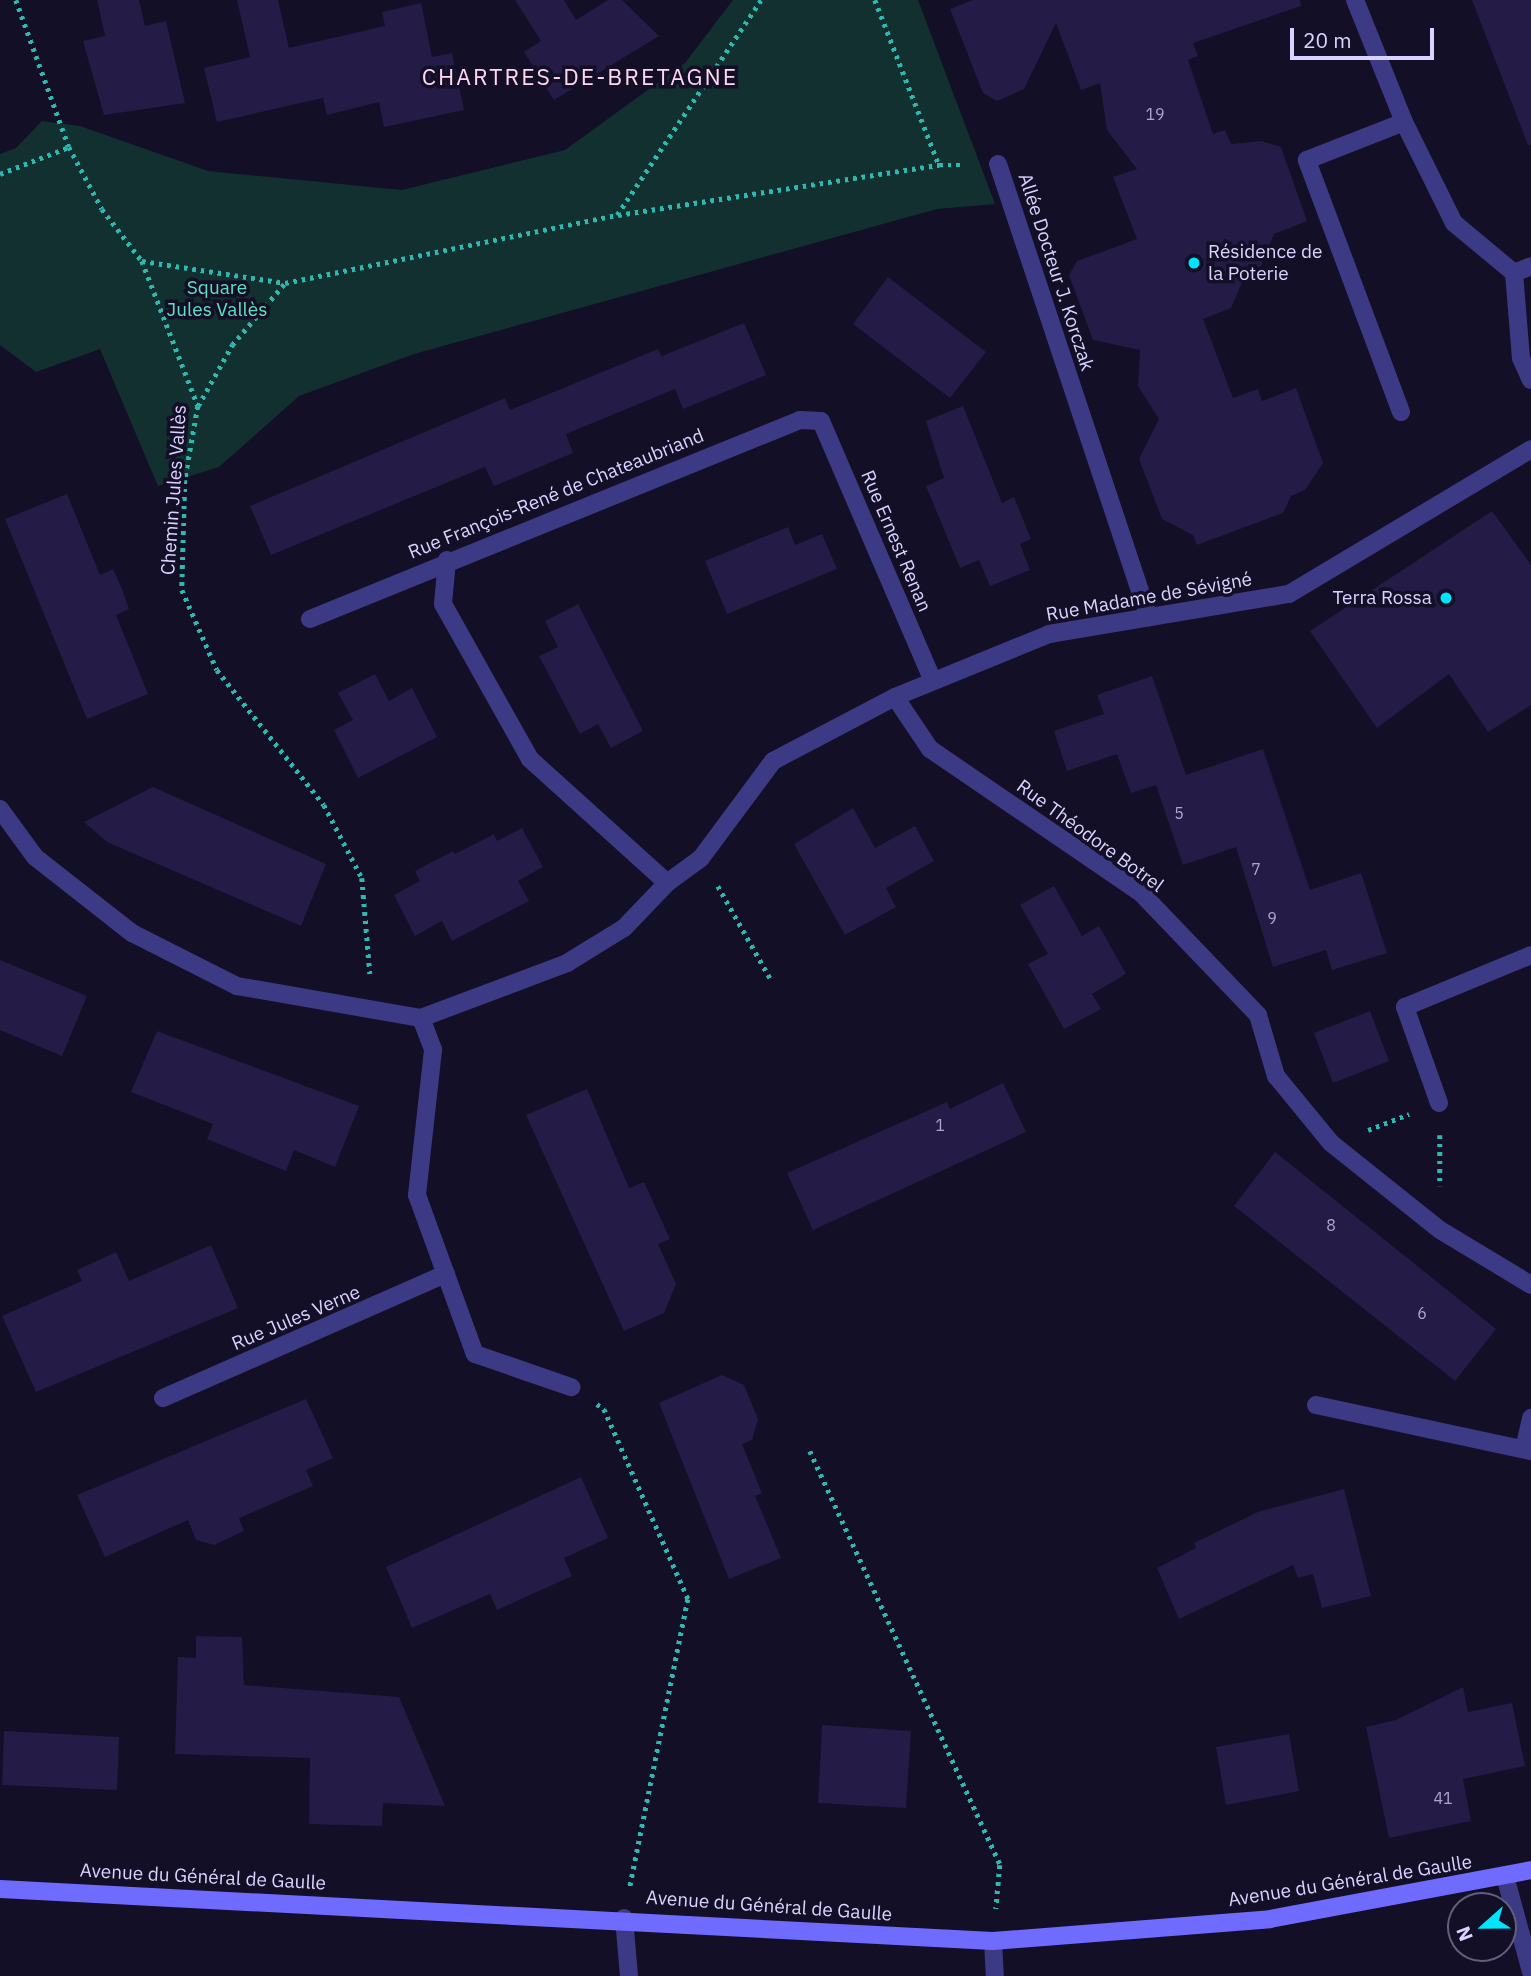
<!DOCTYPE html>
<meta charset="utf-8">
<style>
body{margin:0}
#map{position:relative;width:1531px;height:1976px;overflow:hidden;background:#130f26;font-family:"IBM Plex Sans",sans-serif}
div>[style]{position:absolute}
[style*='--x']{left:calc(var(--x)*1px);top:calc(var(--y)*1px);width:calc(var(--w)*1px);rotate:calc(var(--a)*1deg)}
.green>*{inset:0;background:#12302f}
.building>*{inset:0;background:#241b47}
.path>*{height:4.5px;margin-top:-2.25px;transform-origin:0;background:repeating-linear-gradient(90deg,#2fb8b0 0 3.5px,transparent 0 8.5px)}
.lane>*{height:18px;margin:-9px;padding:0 9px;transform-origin:9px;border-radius:9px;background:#3d3a85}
.street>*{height:18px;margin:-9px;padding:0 9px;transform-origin:9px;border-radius:9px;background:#3d3a85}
.secondary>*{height:18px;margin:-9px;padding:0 9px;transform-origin:9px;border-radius:9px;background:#6f6bff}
.dots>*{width:19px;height:19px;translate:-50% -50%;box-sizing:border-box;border:4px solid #130f26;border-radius:50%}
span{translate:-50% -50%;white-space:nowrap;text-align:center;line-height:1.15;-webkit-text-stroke:7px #130f26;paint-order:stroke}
.number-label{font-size:16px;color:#aca6d1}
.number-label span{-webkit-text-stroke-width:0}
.poi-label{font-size:19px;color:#d9d4ff}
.left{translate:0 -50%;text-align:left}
.right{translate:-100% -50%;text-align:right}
.street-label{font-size:19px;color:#d9d4ff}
.park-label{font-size:19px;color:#5fe0c0}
.quarter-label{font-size:23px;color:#ffd6f0;letter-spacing:2px}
.north{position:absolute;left:1447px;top:1892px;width:70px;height:70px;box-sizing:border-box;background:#130f26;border:2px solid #625e7d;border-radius:50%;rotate:249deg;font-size:19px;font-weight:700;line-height:28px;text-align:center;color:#d9d4ff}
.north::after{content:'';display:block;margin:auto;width:24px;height:32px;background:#00e5ff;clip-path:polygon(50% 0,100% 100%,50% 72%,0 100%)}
.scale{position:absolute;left:1290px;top:28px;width:144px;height:32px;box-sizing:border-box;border:4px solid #d9d4ff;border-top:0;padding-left:9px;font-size:21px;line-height:24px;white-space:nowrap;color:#d9d4ff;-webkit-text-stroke:5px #130f26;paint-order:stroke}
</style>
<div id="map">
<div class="green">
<div style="clip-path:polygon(733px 0,918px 0,995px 204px,937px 209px,414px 354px,299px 396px,219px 467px,158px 486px,100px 349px,36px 372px,0 345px,0 154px,16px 148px,42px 121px,80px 126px,208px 171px,402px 190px,565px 150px,685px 63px)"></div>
</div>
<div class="building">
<div style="clip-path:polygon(97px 0,139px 0,145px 26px,166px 21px,185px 103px,104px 115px,83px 41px,105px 36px)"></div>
<div style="clip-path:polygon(237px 0,278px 0,289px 48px,385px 26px,382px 12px,421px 3px,432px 57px,452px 53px,464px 110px,384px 127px,379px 102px,327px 115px,323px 98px,217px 122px,204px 68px,250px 57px)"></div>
<div style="clip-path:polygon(515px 0,564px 0,576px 20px,608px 0,622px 0,659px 36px,554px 100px,524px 52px,541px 41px)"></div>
<div style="clip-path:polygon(973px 0,1300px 0,1301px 6px,1193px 43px,1198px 56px,1188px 60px,1213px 134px,1225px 130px,1231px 144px,1262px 141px,1281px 147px,1307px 221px,1274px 234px,1257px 276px,1243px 280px,1231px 308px,1203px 319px,1233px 398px,1258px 389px,1262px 401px,1296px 388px,1323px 463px,1305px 490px,1291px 496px,1283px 513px,1197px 545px,1193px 535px,1162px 519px,1139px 459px,1159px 419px,1138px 386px,1140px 350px,1093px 340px,1069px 275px,1077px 261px,1137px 239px,1113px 177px,1137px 169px,1107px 130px,1100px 83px,1081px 90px,1056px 23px,1024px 89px,997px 101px,983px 93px,950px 9px)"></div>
<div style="clip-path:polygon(1472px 0,1531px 0,1531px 145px,1528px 145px)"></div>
<div style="clip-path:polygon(888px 277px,986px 352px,950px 398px,853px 324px)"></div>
<div style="clip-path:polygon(744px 323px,766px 375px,683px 409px,675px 389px,566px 434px,573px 453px,494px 486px,485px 467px,271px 555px,250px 506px,505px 398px,510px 410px,658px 349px,665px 363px,662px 356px)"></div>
<div style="clip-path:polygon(963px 406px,1002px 503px,1014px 497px,1031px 539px,1020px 544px,1030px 570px,990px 586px,979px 560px,960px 568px,926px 486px,944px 478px,926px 421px)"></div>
<div style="clip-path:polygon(67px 494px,100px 575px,113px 569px,122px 589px,129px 609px,116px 615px,148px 694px,87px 719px,5px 519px)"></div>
<div style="clip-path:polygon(1492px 511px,1531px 565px,1531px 705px,1488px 732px,1449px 674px,1377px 728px,1310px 631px)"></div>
<div style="clip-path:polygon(788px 527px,795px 545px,822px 534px,837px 569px,727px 614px,705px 561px)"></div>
<div style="clip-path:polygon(578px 604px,643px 731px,611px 748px,598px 724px,580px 734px,539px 656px,558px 647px,545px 621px)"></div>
<div style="clip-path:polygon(375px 674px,389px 701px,412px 688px,437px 737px,358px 778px,334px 730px,353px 720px,338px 693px)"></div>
<div style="clip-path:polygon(1152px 676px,1186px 775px,1263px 749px,1310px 890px,1361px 873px,1387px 953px,1332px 970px,1326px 950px,1273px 967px,1236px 847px,1183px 865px,1156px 785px,1131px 793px,1117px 754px,1067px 771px,1054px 731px,1104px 714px,1097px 695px)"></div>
<div style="clip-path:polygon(153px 787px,326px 864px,301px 926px,107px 842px,84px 822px)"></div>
<div style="clip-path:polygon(853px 808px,875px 848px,915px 826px,934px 861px,886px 888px,896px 907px,845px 935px,794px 844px)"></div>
<div style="clip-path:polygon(522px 828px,543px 867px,518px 881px,529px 901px,452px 941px,442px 921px,415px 936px,394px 895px,420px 881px,415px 871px,453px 851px,455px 854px,494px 834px,497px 841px)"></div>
<div style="clip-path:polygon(1054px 886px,1082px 936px,1099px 926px,1126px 974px,1092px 994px,1101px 1009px,1064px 1029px,1028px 964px,1048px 954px,1020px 905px)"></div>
<div style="clip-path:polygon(0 960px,87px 996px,62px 1056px,0 1030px)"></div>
<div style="clip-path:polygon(1370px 1011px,1389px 1061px,1333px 1083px,1314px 1033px)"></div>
<div style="clip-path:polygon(157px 1031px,359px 1106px,335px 1167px,294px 1150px,286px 1171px,207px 1139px,213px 1124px,131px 1092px)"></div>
<div style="clip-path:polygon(1003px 1083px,1026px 1132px,813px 1230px,787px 1173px,947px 1102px,950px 1109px)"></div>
<div style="clip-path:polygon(587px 1089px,629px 1188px,644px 1182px,670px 1239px,658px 1244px,676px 1284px,664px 1313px,624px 1331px,526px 1115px)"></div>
<div style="clip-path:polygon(1275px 1152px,1496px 1329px,1455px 1381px,1234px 1206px)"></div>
<div style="clip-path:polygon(211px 1245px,238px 1308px,36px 1392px,2px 1316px,82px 1281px,77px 1270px,116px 1252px,129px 1281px)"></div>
<div style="clip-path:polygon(722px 1375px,744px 1385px,758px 1419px,752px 1440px,742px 1444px,762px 1493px,755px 1496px,781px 1558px,729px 1579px,659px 1403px)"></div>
<div style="clip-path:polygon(306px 1399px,333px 1458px,306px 1470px,313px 1486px,239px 1518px,244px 1531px,214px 1545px,196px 1540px,188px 1520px,105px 1557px,77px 1495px)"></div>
<div style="clip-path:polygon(581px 1477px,608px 1538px,564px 1558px,572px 1576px,497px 1610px,490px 1594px,412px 1628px,386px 1567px)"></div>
<div style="clip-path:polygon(1344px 1489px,1371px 1596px,1322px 1608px,1313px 1574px,1298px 1578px,1293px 1565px,1179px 1619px,1157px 1568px,1196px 1548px,1194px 1543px,1258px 1512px)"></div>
<div style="clip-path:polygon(196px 1636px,242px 1637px,244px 1685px,399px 1697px,445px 1806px,383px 1803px,382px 1826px,309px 1824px,310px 1758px,175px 1754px,178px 1657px,196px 1658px)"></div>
<div style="clip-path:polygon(1463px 1687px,1468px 1712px,1512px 1703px,1525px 1766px,1463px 1779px,1471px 1821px,1389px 1838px,1366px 1727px,1396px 1720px)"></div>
<div style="clip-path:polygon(822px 1725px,911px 1731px,906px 1808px,818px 1803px)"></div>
<div style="clip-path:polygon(4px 1731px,119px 1737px,117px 1790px,2px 1785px)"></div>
<div style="clip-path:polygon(1289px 1734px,1299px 1791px,1226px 1805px,1216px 1747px)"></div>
</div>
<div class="path">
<div style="--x:16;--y:0;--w:156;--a:70.2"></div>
<div style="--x:875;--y:0;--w:177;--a:68.8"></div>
<div style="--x:939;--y:165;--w:26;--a:0"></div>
<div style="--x:0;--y:174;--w:74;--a:-21.4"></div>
<div style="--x:69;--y:147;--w:70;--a:62"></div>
<div style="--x:102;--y:209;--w:66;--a:52.4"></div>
<div style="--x:142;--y:261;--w:155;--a:68.9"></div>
<div style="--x:198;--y:406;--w:75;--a:100"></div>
<div style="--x:185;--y:480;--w:110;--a:91.6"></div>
<div style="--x:182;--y:590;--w:87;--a:66.4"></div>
<div style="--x:217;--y:670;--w:172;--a:51.6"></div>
<div style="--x:324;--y:805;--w:82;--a:62.5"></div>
<div style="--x:362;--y:878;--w:96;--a:85.2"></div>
<div style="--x:618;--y:215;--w:325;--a:-8.9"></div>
<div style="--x:142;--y:261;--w:145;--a:8.7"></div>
<div style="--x:285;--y:283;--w:339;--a:-11.6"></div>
<div style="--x:617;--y:215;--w:259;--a:-56.2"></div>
<div style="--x:198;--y:406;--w:70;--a:-60.9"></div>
<div style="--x:232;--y:345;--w:82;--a:-49.5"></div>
<div style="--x:718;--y:886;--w:106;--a:60.5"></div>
<div style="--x:1368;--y:1130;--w:44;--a:-21.3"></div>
<div style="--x:1440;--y:1135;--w:51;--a:90"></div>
<div style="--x:597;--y:1404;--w:9;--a:36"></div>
<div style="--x:604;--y:1409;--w:208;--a:66.1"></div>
<div style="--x:688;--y:1599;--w:294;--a:101.4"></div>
<div style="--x:810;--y:1451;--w:456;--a:65.3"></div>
<div style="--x:1000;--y:1865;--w:44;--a:95.2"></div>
</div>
<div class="lane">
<div style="--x:998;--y:164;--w:478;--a:71.6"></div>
<div style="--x:1401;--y:412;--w:269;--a:-110.5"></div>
<div style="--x:1307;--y:160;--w:104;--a:-21.4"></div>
<div style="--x:1316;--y:1405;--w:220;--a:12.1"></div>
<div style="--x:1524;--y:1449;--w:32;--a:-77"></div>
</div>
<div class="street">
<div style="--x:1355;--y:0;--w:131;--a:68.1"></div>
<div style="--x:1404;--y:122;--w:113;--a:63.7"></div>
<div style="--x:1454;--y:223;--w:78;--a:39.8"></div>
<div style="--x:1514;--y:273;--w:85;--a:85.3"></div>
<div style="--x:1521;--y:358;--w:24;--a:66"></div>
<div style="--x:1514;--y:273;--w:18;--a:-22"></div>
<div style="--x:447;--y:560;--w:44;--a:95.2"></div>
<div style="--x:443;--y:604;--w:178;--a:60.7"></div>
<div style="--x:530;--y:759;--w:185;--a:42.1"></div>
<div style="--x:310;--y:619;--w:529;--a:-22.1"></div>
<div style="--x:800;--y:420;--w:21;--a:3"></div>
<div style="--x:821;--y:421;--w:281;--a:66.7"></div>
<div style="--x:895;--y:697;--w:63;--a:56.1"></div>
<div style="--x:930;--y:749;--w:255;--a:34.3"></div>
<div style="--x:1141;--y:893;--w:169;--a:46.2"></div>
<div style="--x:1258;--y:1015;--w:64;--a:73.6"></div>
<div style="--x:1276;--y:1076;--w:87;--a:50.6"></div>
<div style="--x:1331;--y:1143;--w:139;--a:38.6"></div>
<div style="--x:1440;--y:1230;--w:106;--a:31.1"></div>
<div style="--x:0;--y:809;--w:59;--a:53.9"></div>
<div style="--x:35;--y:857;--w:123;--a:38.1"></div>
<div style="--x:132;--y:933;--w:118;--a:26.8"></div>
<div style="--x:237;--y:986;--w:187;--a:9.9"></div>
<div style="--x:421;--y:1018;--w:156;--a:-20.6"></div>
<div style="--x:567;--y:963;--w:67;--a:-31.6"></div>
<div style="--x:624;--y:928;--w:62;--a:-46.3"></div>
<div style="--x:667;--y:883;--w:42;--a:-36.3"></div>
<div style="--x:701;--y:858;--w:121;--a:-53.4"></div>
<div style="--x:773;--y:761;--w:138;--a:-27.7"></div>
<div style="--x:895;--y:697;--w:166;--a:-22.2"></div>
<div style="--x:1049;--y:634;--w:243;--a:-9.5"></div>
<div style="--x:1289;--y:594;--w:282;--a:-30.9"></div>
<div style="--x:421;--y:1018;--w:34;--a:69"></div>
<div style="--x:433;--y:1050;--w:146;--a:96.3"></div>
<div style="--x:417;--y:1195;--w:169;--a:70"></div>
<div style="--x:475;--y:1354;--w:102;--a:19"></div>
<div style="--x:1439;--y:1103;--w:102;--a:-109.5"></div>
<div style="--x:1405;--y:1007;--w:136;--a:-22.4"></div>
<div style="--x:163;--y:1398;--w:309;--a:-23.7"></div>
<div style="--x:1505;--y:1876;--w:99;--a:74.8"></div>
<div style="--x:624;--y:1918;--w:58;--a:85.1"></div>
<div style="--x:993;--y:1941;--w:35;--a:87"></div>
</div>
<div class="secondary">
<div style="--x:0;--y:1889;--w:994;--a:3"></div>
<div style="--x:993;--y:1941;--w:278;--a:-4.5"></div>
<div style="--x:1270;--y:1919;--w:266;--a:-10.6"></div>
</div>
<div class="dots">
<div style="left:1194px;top:263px;background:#00e5ff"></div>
<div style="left:1446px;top:598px;background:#00e5ff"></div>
</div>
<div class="number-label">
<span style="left:1155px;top:114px">19</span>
<span style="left:1179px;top:813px">5</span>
<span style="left:1256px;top:869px">7</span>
<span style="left:1272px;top:918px">9</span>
<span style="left:940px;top:1125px">1</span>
<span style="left:1331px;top:1225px">8</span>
<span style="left:1422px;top:1313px">6</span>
<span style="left:1443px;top:1798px">41</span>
</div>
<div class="poi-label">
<span class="left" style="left:1208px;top:263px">Résidence de<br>la Poterie</span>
<span class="right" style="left:1432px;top:598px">Terra Rossa</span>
</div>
<div class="street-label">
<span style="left:1056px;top:272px;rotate:72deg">Allée Docteur J. Korczak</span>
<span style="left:174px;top:490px;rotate:-86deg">Chemin Jules Vallès</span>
<span style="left:556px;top:494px;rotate:-22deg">Rue François-René de Chateaubriand</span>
<span style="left:896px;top:541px;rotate:67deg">Rue Ernest Renan</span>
<span style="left:1149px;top:597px;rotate:-10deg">Rue Madame de Sévigné</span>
<span style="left:1090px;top:836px;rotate:36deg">Rue Théodore Botrel</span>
<span style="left:296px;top:1318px;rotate:-23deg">Rue Jules Verne</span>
<span style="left:203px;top:1877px;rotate:3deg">Avenue du Général de Gaulle</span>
<span style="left:1350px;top:1881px;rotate:-9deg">Avenue du Général de Gaulle</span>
<span style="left:769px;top:1906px;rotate:4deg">Avenue du Général de Gaulle</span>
</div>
<div class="park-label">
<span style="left:217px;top:299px">Square<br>Jules Vallès</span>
</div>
<div class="quarter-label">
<span style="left:580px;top:76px">CHARTRES-DE-BRETAGNE</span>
</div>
<div class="north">N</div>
<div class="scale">20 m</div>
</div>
